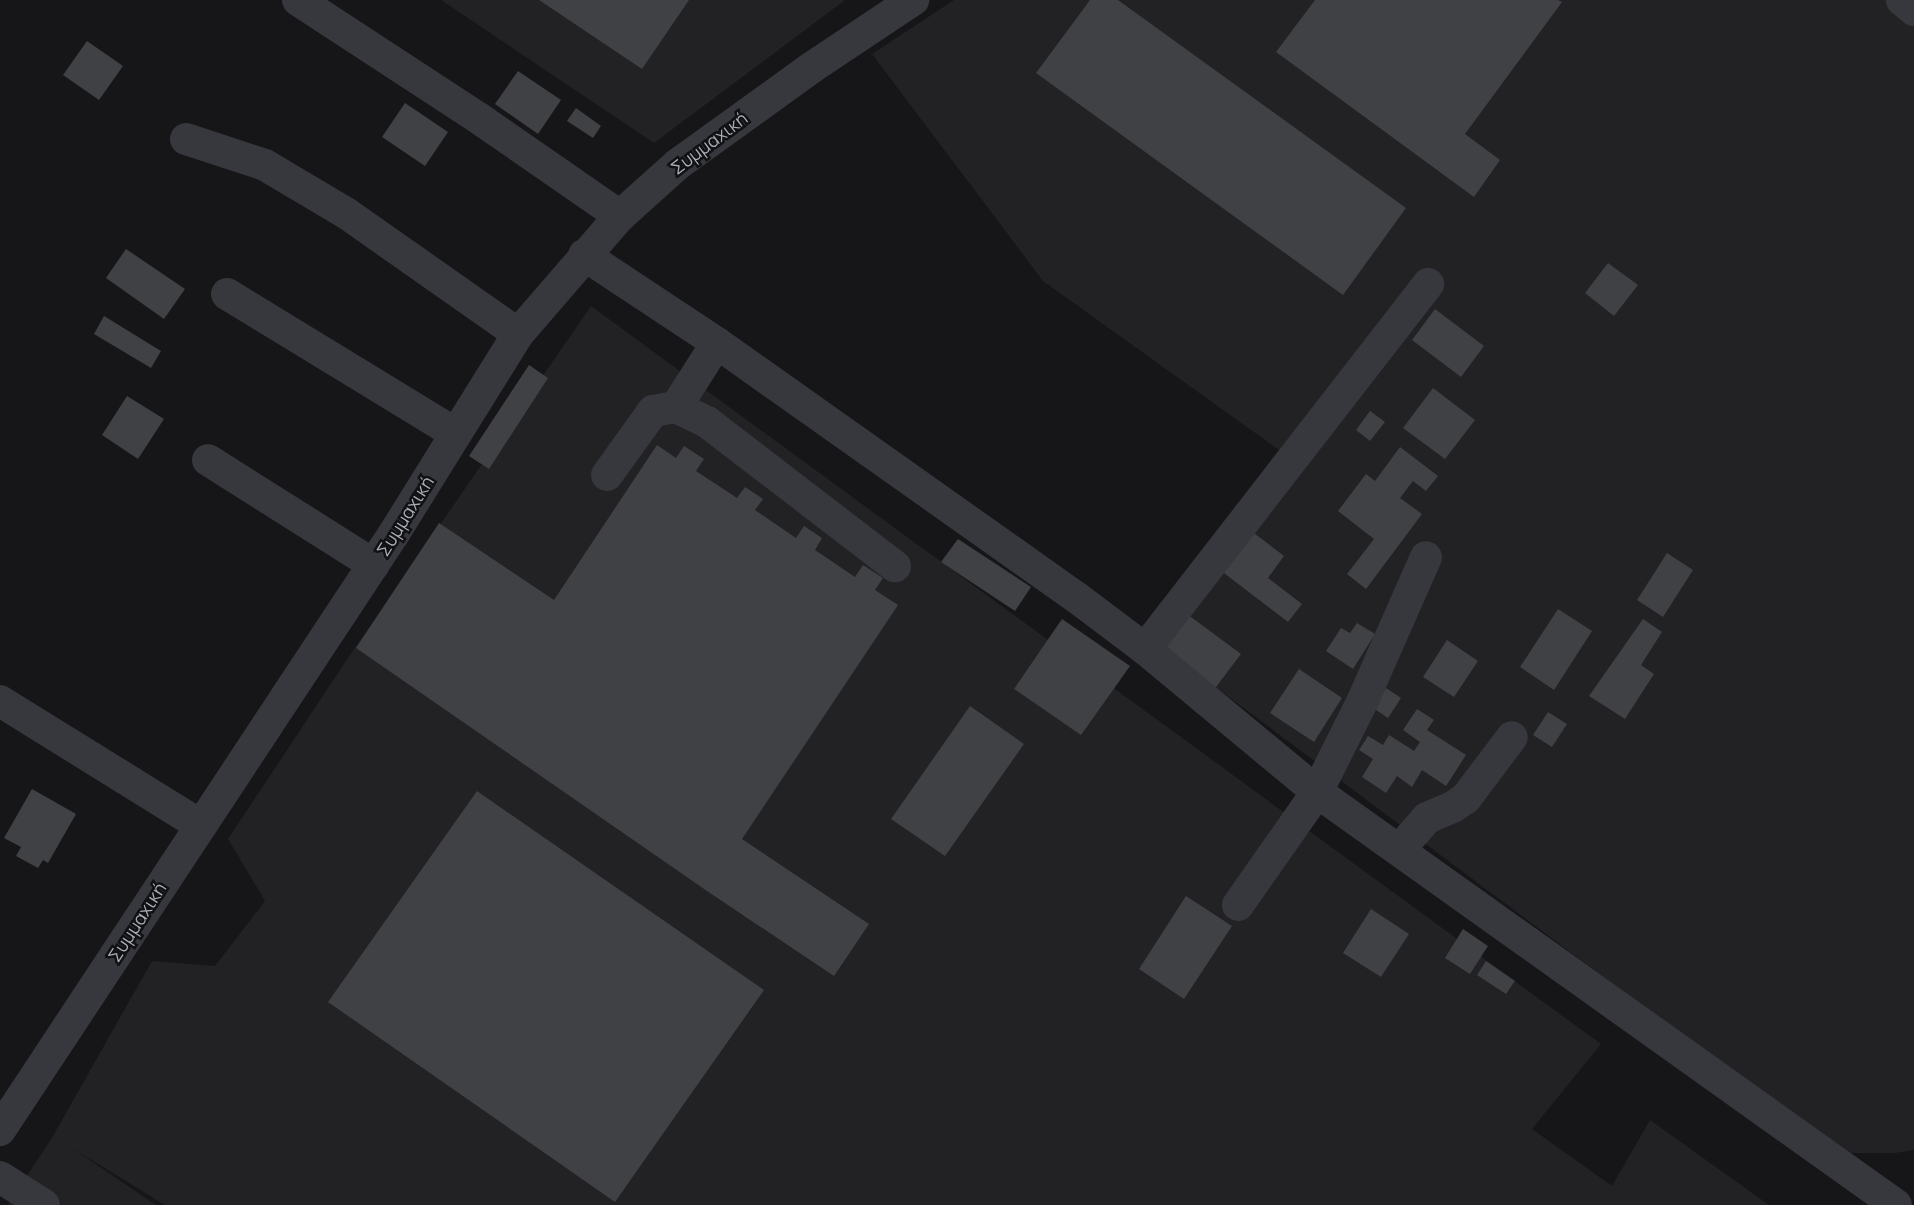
<!DOCTYPE html>
<meta charset="utf-8">
<style>
body{margin:0}
#map{position:relative;width:1914px;height:1205px;overflow:hidden;background:#161618;font-family:Manrope,sans-serif}
div>[style]{position:absolute}
[style*='--x']{left:calc(var(--x)*1px);top:calc(var(--y)*1px);width:calc(var(--w)*1px);rotate:calc(var(--a)*1deg)}
.built>*{inset:0;background:#222225}
.building>*{inset:0;background:#404145}
.minor>*{height:32px;margin:-16px;padding:0 16px;transform-origin:16px;border-radius:16px;background:#37383d}
span{translate:-50% -50%;white-space:nowrap;text-align:center;line-height:1.15;-webkit-text-stroke:5px #111113;paint-order:stroke}
.street-label{font-size:18px;color:#a8adb8}
</style>
<div id="map">
<div class="built">
<div style="clip-path:polygon(441px 0,845px 0,654px 143px)"></div>
<div style="clip-path:polygon(954px 0,1914px 0,1914px 1150px,1895px 1153px,1843px 1153px,1570px 952px,1142px 632px,1279px 450px,1043px 281px,872px 54px)"></div>
<div style="clip-path:polygon(591px 306px,1601px 1044px,1532px 1129px,1612px 1186px,1650px 1120px,1769px 1205px,165px 1205px,72px 1148px,156px 1205px,8px 1205px,53px 1136px,152px 961px,215px 966px,265px 901px,228px 839px,348px 658px)"></div>
</div>
<div class="building">
<div style="clip-path:polygon(539px 0,689px 0,642px 69px)"></div>
<div style="clip-path:polygon(1090px 0,1118px 0,1406px 208px,1343px 295px,1036px 73px)"></div>
<div style="clip-path:polygon(1315px 0,1558px 0,1562px 2px,1465px 134px,1500px 160px,1474px 197px,1276px 52px)"></div>
<div style="clip-path:polygon(87px 41px,123px 66px,99px 100px,63px 75px)"></div>
<div style="clip-path:polygon(518px 71px,561px 100px,538px 134px,495px 104px)"></div>
<div style="clip-path:polygon(405px 103px,448px 132px,425px 166px,382px 137px)"></div>
<div style="clip-path:polygon(576px 108px,601px 126px,593px 138px,567px 121px)"></div>
<div style="clip-path:polygon(126px 249px,185px 289px,164px 319px,106px 278px)"></div>
<div style="clip-path:polygon(1608px 263px,1638px 285px,1614px 316px,1585px 293px)"></div>
<div style="clip-path:polygon(1435px 309px,1484px 346px,1461px 377px,1412px 340px)"></div>
<div style="clip-path:polygon(104px 316px,161px 351px,151px 368px,94px 334px)"></div>
<div style="clip-path:polygon(529px 365px,548px 378px,489px 469px,469px 456px)"></div>
<div style="clip-path:polygon(1433px 388px,1475px 420px,1445px 459px,1403px 428px)"></div>
<div style="clip-path:polygon(127px 396px,164px 419px,138px 459px,102px 435px)"></div>
<div style="clip-path:polygon(1370px 411px,1385px 422px,1370px 441px,1356px 430px)"></div>
<div style="clip-path:polygon(657px 445px,676px 458px,684px 446px,704px 459px,696px 471px,737px 498px,745px 487px,763px 499px,755px 510px,796px 538px,804px 526px,822px 538px,815px 550px,855px 577px,863px 565px,883px 578px,875px 590px,898px 605px,742px 839px,869px 924px,834px 976px,707px 891px,356px 648px,439px 523px,554px 600px)"></div>
<div style="clip-path:polygon(1400px 447px,1438px 476px,1426px 491px,1413px 481px,1400px 498px,1422px 514px,1366px 589px,1347px 574px,1374px 539px,1338px 511px,1366px 474px,1375px 481px)"></div>
<div style="clip-path:polygon(1246px 527px,1284px 556px,1268px 578px,1302px 604px,1288px 622px,1216px 567px)"></div>
<div style="clip-path:polygon(958px 539px,1031px 587px,1015px 611px,941px 562px)"></div>
<div style="clip-path:polygon(1667px 553px,1693px 570px,1663px 617px,1637px 600px)"></div>
<div style="clip-path:polygon(1558px 609px,1592px 631px,1554px 690px,1520px 667px)"></div>
<div style="clip-path:polygon(1187px 614px,1241px 654px,1213px 691px,1159px 652px)"></div>
<div style="clip-path:polygon(1062px 619px,1130px 666px,1081px 735px,1014px 689px)"></div>
<div style="clip-path:polygon(1643px 619px,1662px 632px,1641px 665px,1654px 674px,1625px 719px,1589px 696px)"></div>
<div style="clip-path:polygon(1357px 623px,1375px 634px,1353px 669px,1326px 651px,1341px 628px,1350px 633px)"></div>
<div style="clip-path:polygon(1447px 640px,1478px 661px,1454px 697px,1423px 677px)"></div>
<div style="clip-path:polygon(1299px 669px,1342px 698px,1314px 742px,1270px 713px)"></div>
<div style="clip-path:polygon(1386px 688px,1401px 698px,1388px 718px,1373px 708px)"></div>
<div style="clip-path:polygon(970px 706px,1024px 744px,945px 856px,891px 819px)"></div>
<div style="clip-path:polygon(1417px 709px,1434px 720px,1427px 730px,1466px 755px,1446px 786px,1422px 770px,1412px 787px,1397px 776px,1386px 793px,1362px 777px,1373px 759px,1359px 750px,1368px 736px,1383px 745px,1389px 735px,1414px 751px,1420px 742px,1403px 730px)"></div>
<div style="clip-path:polygon(1548px 712px,1567px 724px,1552px 747px,1533px 735px)"></div>
<div style="clip-path:polygon(32px 789px,76px 814px,48px 863px,43px 860px,38px 868px,16px 856px,21px 847px,4px 838px)"></div>
<div style="clip-path:polygon(477px 791px,764px 990px,615px 1202px,328px 1002px)"></div>
<div style="clip-path:polygon(1186px 896px,1232px 926px,1184px 999px,1139px 969px)"></div>
<div style="clip-path:polygon(1371px 909px,1409px 934px,1381px 977px,1343px 953px)"></div>
<div style="clip-path:polygon(1463px 929px,1488px 946px,1470px 974px,1445px 958px)"></div>
<div style="clip-path:polygon(1486px 961px,1515px 981px,1506px 994px,1477px 975px)"></div>
</div>
<div class="minor">
<div style="--x:298;--y:0;--w:214;--a:33.2"></div>
<div style="--x:477;--y:117;--w:174;--a:34.7"></div>
<div style="--x:1902;--y:0;--w:16;--a:40"></div>
<div style="--x:186;--y:139;--w:83;--a:18.2"></div>
<div style="--x:265;--y:165;--w:94;--a:30.7"></div>
<div style="--x:346;--y:213;--w:210;--a:35.1"></div>
<div style="--x:584;--y:255;--w:159;--a:33.5"></div>
<div style="--x:717;--y:343;--w:440;--a:35.3"></div>
<div style="--x:1076;--y:597;--w:86;--a:37"></div>
<div style="--x:1145;--y:649;--w:224;--a:39.7"></div>
<div style="--x:1317;--y:792;--w:711;--a:35.5"></div>
<div style="--x:227;--y:294;--w:268;--a:31.4"></div>
<div style="--x:676;--y:407;--w:76;--a:-57.4"></div>
<div style="--x:208;--y:460;--w:196;--a:32.3"></div>
<div style="--x:607;--y:475;--w:79;--a:-54.3"></div>
<div style="--x:653;--y:411;--w:23;--a:-10"></div>
<div style="--x:676;--y:407;--w:34;--a:26"></div>
<div style="--x:707;--y:422;--w:237;--a:37.5"></div>
<div style="--x:1145;--y:649;--w:462;--a:-52.2"></div>
<div style="--x:0;--y:701;--w:235;--a:31.8"></div>
<div style="--x:1399;--y:850;--w:43;--a:-48.8"></div>
<div style="--x:1427;--y:818;--w:28;--a:-23"></div>
<div style="--x:1453;--y:807;--w:16;--a:-35"></div>
<div style="--x:1466;--y:798;--w:76;--a:-53"></div>
<div style="--x:1238;--y:905;--w:138;--a:-55"></div>
<div style="--x:1317;--y:792;--w:103;--a:-63.4"></div>
<div style="--x:1363;--y:700;--w:156;--a:-66.2"></div>
<div style="--x:0;--y:1130;--w:713;--a:-56.56"></div>
<div style="--x:393;--y:535;--w:237;--a:-58.1"></div>
<div style="--x:518;--y:334;--w:156;--a:-49.2"></div>
<div style="--x:620;--y:216;--w:78;--a:-41.9"></div>
<div style="--x:678;--y:164;--w:164;--a:-35.8"></div>
<div style="--x:811;--y:68;--w:123;--a:-33.7"></div>
<div style="--x:0;--y:1177;--w:52;--a:32.5"></div>
</div>
<div class="street-label">
<span style="left:709px;top:143px;rotate:-37deg">Συμμαχική</span>
<span style="left:405px;top:516px;rotate:-58deg">Συμμαχική</span>
<span style="left:137px;top:922px;rotate:-57deg">Συμμαχική</span>
</div>
</div>
